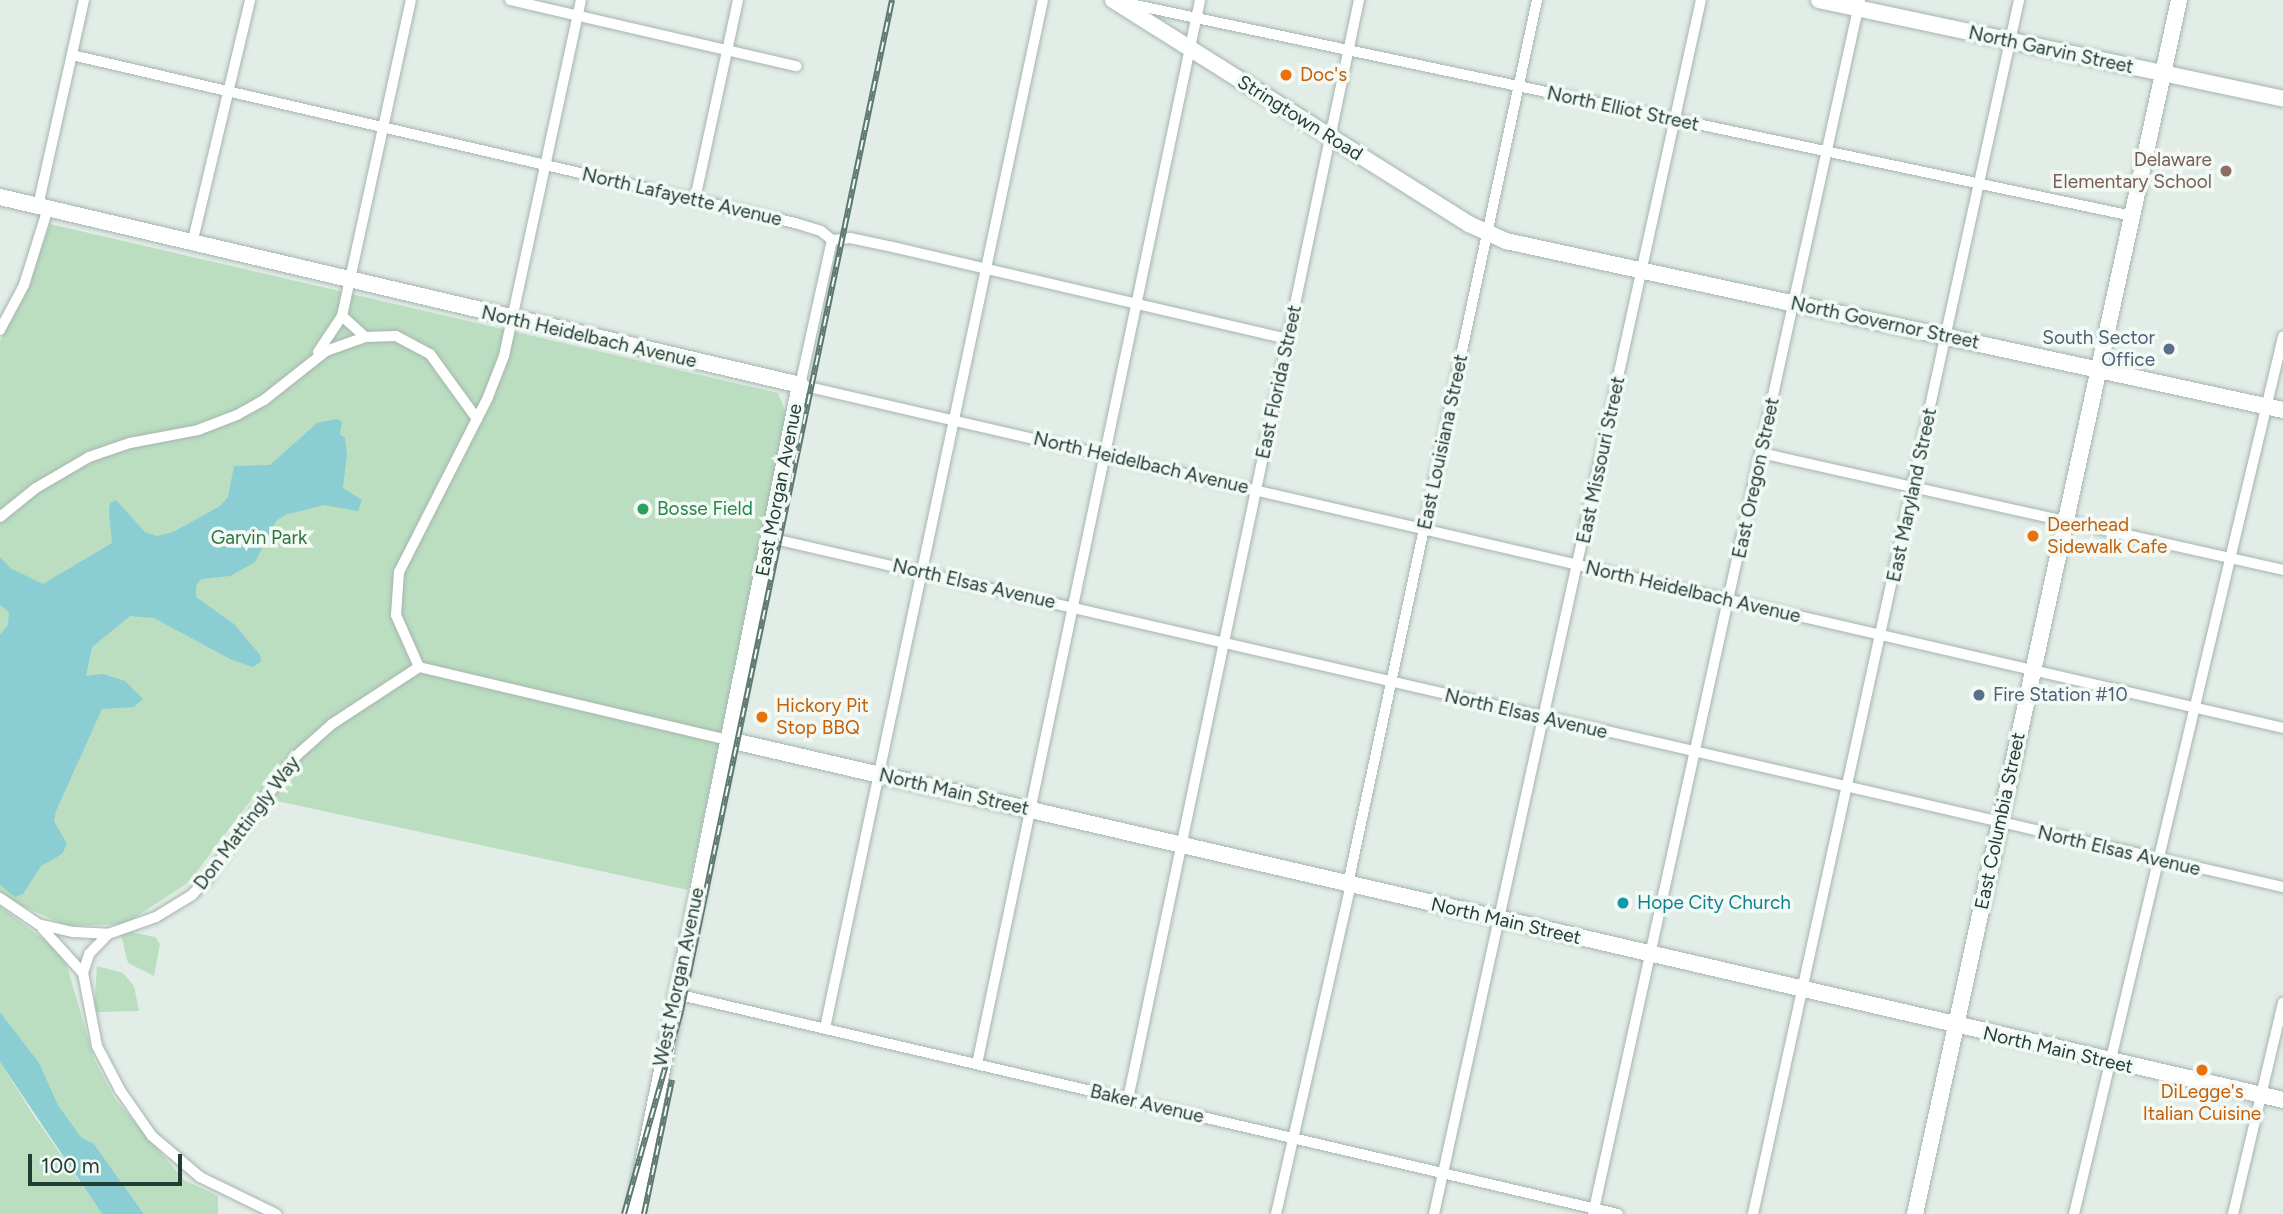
<!DOCTYPE html>
<style>
body{margin:0}
#map{position:relative;width:2283px;height:1214px;overflow:hidden;background:#e2ede7;font-family:Figtree,sans-serif}
div>[style]{position:absolute}
[style*='--x']{left:calc(var(--x)*1px);top:calc(var(--y)*1px);width:calc(var(--w)*1px);rotate:calc(var(--a)*1deg)}
.green>*{inset:0;background:#bbdec1}
.water>*{inset:0;background:#8acdd2}
.roads{filter:drop-shadow(0 0 2px #a5b5ae) drop-shadow(0 0 2px #a5b5ae)}
.street>*{height:10px;margin:-5px;padding:0 5px;transform-origin:5px;border-radius:5px;background:#fff}
.secondary>*{height:16px;margin:-8px;padding:0 8px;transform-origin:8px;border-radius:8px;background:#fff}
.rail>*{height:6px;margin-top:-3px;transform-origin:0;background:repeating-linear-gradient(90deg,#f3f9f5 0 10px,#5d796f 0 20px);box-sizing:border-box;border-block:2px solid #5d796f}
.dots>*{width:19px;height:19px;translate:-50% -50%;box-sizing:border-box;border:4px solid #f3f9f5;border-radius:50%}
span{translate:-50% -50%;white-space:nowrap;text-align:center;line-height:1.15;-webkit-text-stroke:7px #f3f9f5;paint-order:stroke}
.street-label{font-size:19px;color:#223e34}
.food-label{font-size:19px;color:#c56008}
.left{translate:0 -50%;text-align:left}
.education-label{font-size:19px;color:#785e54}
.right{translate:-100% -50%;text-align:right}
.service-label{font-size:19px;color:#4e5e75}
.leisure-label{font-size:19px;color:#27864d}
.park-label{font-size:19px;color:#2c7542}
.culture-label{font-size:19px;color:#0d838f}
.scale{position:absolute;left:28px;top:1154px;width:154px;height:32px;box-sizing:border-box;border:4px solid #223e34;border-top:0;padding-left:9px;font-size:21px;line-height:24px;white-space:nowrap;color:#223e34;-webkit-text-stroke:5px #f3f9f5;paint-order:stroke}
</style>
<div id="map">
<div class="green">
<div style="clip-path:polygon(50px 224px,778px 393px,788px 418px,688px 890px,254px 796px,189px 882px,125px 924px,68px 926px,9px 900px,0 892px,0 341px,24px 297px)"></div>
<div style="clip-path:polygon(0 906px,56px 949px,67px 966px,94px 1059px,115px 1099px,184px 1180px,218px 1196px,218px 1214px,144px 1214px,94px 1144px,81px 1137px,58px 1105px,38px 1063px,0 1012px)"></div>
<div style="clip-path:polygon(131px 932px,155px 937px,160px 944px,154px 976px,128px 963px,121px 935px)"></div>
<div style="clip-path:polygon(97px 966px,123px 973px,134px 986px,139px 1011px,97px 1012px,94px 1009px)"></div>
<div style="clip-path:polygon(0 1062px,32px 1113px,102px 1214px,0 1214px)"></div>
</div>
<div class="water">
<div style="clip-path:polygon(337px 419px,342px 422px,340px 434px,345px 438px,347px 455px,343px 488px,362px 500px,358px 511px,324px 505px,285px 515px,276px 521px,255px 562px,230px 576px,201px 579px,196px 586px,196px 597px,234px 624px,260px 655px,261px 662px,252px 667px,230px 659px,154px 618px,130px 616px,92px 647px,86px 676px,103px 674px,125px 681px,143px 699px,134px 707px,102px 709px,56px 811px,54px 821px,67px 844px,62px 854px,41px 866px,23px 894px,15px 897px,0 885px,0 635px,8px 625px,9px 612px,0 605px,0 557px,10px 568px,43px 584px,112px 543px,109px 512px,110px 503px,116px 500px,145px 532px,157px 536px,173px 532px,220px 506px,228px 497px,234px 466px,270px 465px,317px 423px)"></div>
<div style="clip-path:polygon(0 1012px,39px 1063px,58px 1105px,81px 1137px,94px 1144px,144px 1214px,102px 1214px,0 1062px)"></div>
</div>
<div class="roads">
<div class="street">
<div style="--x:510;--y:0;--w:294;--a:13"></div>
<div style="--x:1121;--y:2;--w:1033;--a:11.95"></div>
<div style="--x:72;--y:55;--w:742;--a:13.08"></div>
<div style="--x:795;--y:223;--w:27;--a:17"></div>
<div style="--x:821;--y:231;--w:14;--a:39"></div>
<div style="--x:695;--y:199;--w:204;--a:-77.8"></div>
<div style="--x:38;--y:206;--w:211;--a:-77.4"></div>
<div style="--x:832;--y:240;--w:148;--a:102.4"></div>
<div style="--x:800;--y:385;--w:1522;--a:13.02"></div>
<div style="--x:832;--y:240;--w:18;--a:-6"></div>
<div style="--x:850;--y:238;--w:48;--a:12"></div>
<div style="--x:897;--y:248;--w:401;--a:13.1"></div>
<div style="--x:192;--y:244;--w:251;--a:-76.6"></div>
<div style="--x:342;--y:316;--w:31;--a:42"></div>
<div style="--x:0;--y:330;--w:51;--a:-61.9"></div>
<div style="--x:24;--y:285;--w:81;--a:-72.7"></div>
<div style="--x:318;--y:352;--w:43;--a:-56.3"></div>
<div style="--x:342;--y:316;--w:323;--a:-77.7"></div>
<div style="--x:1761;--y:453;--w:535;--a:12.63"></div>
<div style="--x:0;--y:517;--w:46;--a:-38.9"></div>
<div style="--x:36;--y:488;--w:61;--a:-30.3"></div>
<div style="--x:89;--y:457;--w:43;--a:-18.9"></div>
<div style="--x:130;--y:443;--w:69;--a:-10.8"></div>
<div style="--x:198;--y:430;--w:42;--a:-21"></div>
<div style="--x:237;--y:415;--w:31;--a:-29"></div>
<div style="--x:264;--y:400;--w:79;--a:-38.3"></div>
<div style="--x:326;--y:351;--w:41;--a:-19.7"></div>
<div style="--x:365;--y:337;--w:31;--a:-2"></div>
<div style="--x:396;--y:336;--w:38;--a:28"></div>
<div style="--x:430;--y:354;--w:80;--a:54.1"></div>
<div style="--x:770;--y:538;--w:1553;--a:12.99"></div>
<div style="--x:419;--y:667;--w:57;--a:-113.9"></div>
<div style="--x:396;--y:615;--w:43;--a:-86"></div>
<div style="--x:399;--y:572;--w:196;--a:-63"></div>
<div style="--x:488;--y:397;--w:44;--a:-68.7"></div>
<div style="--x:504;--y:356;--w:364;--a:-77.8"></div>
<div style="--x:1348;--y:884;--w:904;--a:-77.93"></div>
<div style="--x:0;--y:898;--w:46;--a:34.4"></div>
<div style="--x:38;--y:924;--w:37;--a:13"></div>
<div style="--x:74;--y:932;--w:34;--a:3"></div>
<div style="--x:108;--y:934;--w:51;--a:-19.5"></div>
<div style="--x:156;--y:917;--w:42;--a:-31.4"></div>
<div style="--x:192;--y:895;--w:21;--a:-47"></div>
<div style="--x:206;--y:880;--w:153;--a:-54"></div>
<div style="--x:296;--y:756;--w:48;--a:-41.6"></div>
<div style="--x:332;--y:724;--w:104;--a:-33.2"></div>
<div style="--x:419;--y:667;--w:318;--a:13.3"></div>
<div style="--x:42;--y:928;--w:61;--a:47.7"></div>
<div style="--x:83;--y:973;--w:74;--a:79.1"></div>
<div style="--x:97;--y:1046;--w:50;--a:62.4"></div>
<div style="--x:120;--y:1090;--w:56;--a:55.2"></div>
<div style="--x:152;--y:1136;--w:63;--a:40.5"></div>
<div style="--x:200;--y:1177;--w:85;--a:26"></div>
<div style="--x:83;--y:973;--w:20;--a:-72"></div>
<div style="--x:89;--y:954;--w:28;--a:-46"></div>
<div style="--x:676;--y:994;--w:967;--a:13.15"></div>
<div style="--x:825;--y:1028;--w:1051;--a:-78.03"></div>
<div style="--x:977;--y:1064;--w:1087;--a:-78.16"></div>
<div style="--x:1128;--y:1099;--w:1123;--a:-78.13"></div>
<div style="--x:1276;--y:1214;--w:337;--a:-77.2"></div>
<div style="--x:1434;--y:1214;--w:1243;--a:-77.6"></div>
<div style="--x:1593;--y:1214;--w:1243;--a:-77.6"></div>
<div style="--x:1753;--y:1214;--w:1243;--a:-77.64"></div>
<div style="--x:2074;--y:1214;--w:902;--a:-76.6"></div>
<div style="--x:2233;--y:1214;--w:217;--a:-76.7"></div>
</div>
<div class="secondary">
<div style="--x:1113;--y:0;--w:421;--a:32.2"></div>
<div style="--x:1469;--y:224;--w:41;--a:24.7"></div>
<div style="--x:1506;--y:241;--w:795;--a:12.27"></div>
<div style="--x:1819;--y:0;--w:474;--a:12"></div>
<div style="--x:0;--y:197;--w:822;--a:13.22"></div>
<div style="--x:800;--y:385;--w:846;--a:101.39"></div>
<div style="--x:729;--y:740;--w:1595;--a:13.04"></div>
<div style="--x:1915;--y:1214;--w:1242;--a:-77.73"></div>
</div>
</div>
<div class="rail">
<div style="--x:624;--y:1214;--w:211;--a:-74.3"></div>
<div style="--x:681;--y:1011;--w:1033;--a:-78.21"></div>
<div style="--x:644;--y:1214;--w:137;--a:-78.2"></div>
</div>
<div class="dots">
<div style="left:1286px;top:75px;background:#e8710a"></div>
<div style="left:2226px;top:171px;background:#8d6e63"></div>
<div style="left:2169px;top:349px;background:#5c6f8a"></div>
<div style="left:643px;top:509px;background:#2e9e5b"></div>
<div style="left:2033px;top:536px;background:#e8710a"></div>
<div style="left:1979px;top:695px;background:#5c6f8a"></div>
<div style="left:762px;top:717px;background:#e8710a"></div>
<div style="left:1623px;top:903px;background:#0f9aa8"></div>
<div style="left:2202px;top:1070px;background:#e8710a"></div>
</div>
<div class="street-label">
<span style="left:2051px;top:50px;rotate:12deg">North Garvin Street</span>
<span style="left:1623px;top:109px;rotate:12deg">North Elliot Street</span>
<span style="left:1300px;top:118px;rotate:32deg">Stringtown Road</span>
<span style="left:682px;top:197px;rotate:13deg">North Lafayette Avenue</span>
<span style="left:1885px;top:323px;rotate:12deg">North Governor Street</span>
<span style="left:589px;top:337px;rotate:13deg">North Heidelbach Avenue</span>
<span style="left:1279px;top:382px;rotate:-78deg">East Florida Street</span>
<span style="left:1443px;top:442px;rotate:-78deg">East Louisiana Street</span>
<span style="left:1601px;top:460px;rotate:-78deg">East Missouri Street</span>
<span style="left:1141px;top:463px;rotate:13deg">North Heidelbach Avenue</span>
<span style="left:1756px;top:478px;rotate:-78deg">East Oregon Street</span>
<span style="left:779px;top:490px;rotate:-79deg">East Morgan Avenue</span>
<span style="left:1912px;top:495px;rotate:-78deg">East Maryland Street</span>
<span style="left:974px;top:584px;rotate:13deg">North Elsas Avenue</span>
<span style="left:1693px;top:592px;rotate:13deg">North Heidelbach Avenue</span>
<span style="left:1526px;top:714px;rotate:13deg">North Elsas Avenue</span>
<span style="left:954px;top:792px;rotate:13deg">North Main Street</span>
<span style="left:2000px;top:821px;rotate:-78deg">East Columbia Street</span>
<span style="left:247px;top:823px;rotate:-53deg">Don Mattingly Way</span>
<span style="left:2119px;top:851px;rotate:13deg">North Elsas Avenue</span>
<span style="left:1506px;top:921px;rotate:13deg">North Main Street</span>
<span style="left:679px;top:977px;rotate:-78deg">West Morgan Avenue</span>
<span style="left:2058px;top:1050px;rotate:13deg">North Main Street</span>
<span style="left:1147px;top:1104px;rotate:13deg">Baker Avenue</span>
</div>
<div class="food-label">
<span class="left" style="left:1300px;top:75px">Doc's</span>
<span class="left" style="left:2047px;top:536px">Deerhead<br>Sidewalk Cafe</span>
<span class="left" style="left:776px;top:717px">Hickory Pit<br>Stop BBQ</span>
<span style="left:2202px;top:1103px">DiLegge's<br>Italian Cuisine</span>
</div>
<div class="education-label">
<span class="right" style="left:2212px;top:171px">Delaware<br>Elementary School</span>
</div>
<div class="service-label">
<span class="right" style="left:2155px;top:349px">South Sector<br>Office</span>
<span class="left" style="left:1993px;top:695px">Fire Station #10</span>
</div>
<div class="leisure-label">
<span class="left" style="left:657px;top:509px">Bosse Field</span>
</div>
<div class="park-label">
<span style="left:259px;top:538px">Garvin Park</span>
</div>
<div class="culture-label">
<span class="left" style="left:1637px;top:903px">Hope City Church</span>
</div>
<div class="scale">100 m</div>
</div>
